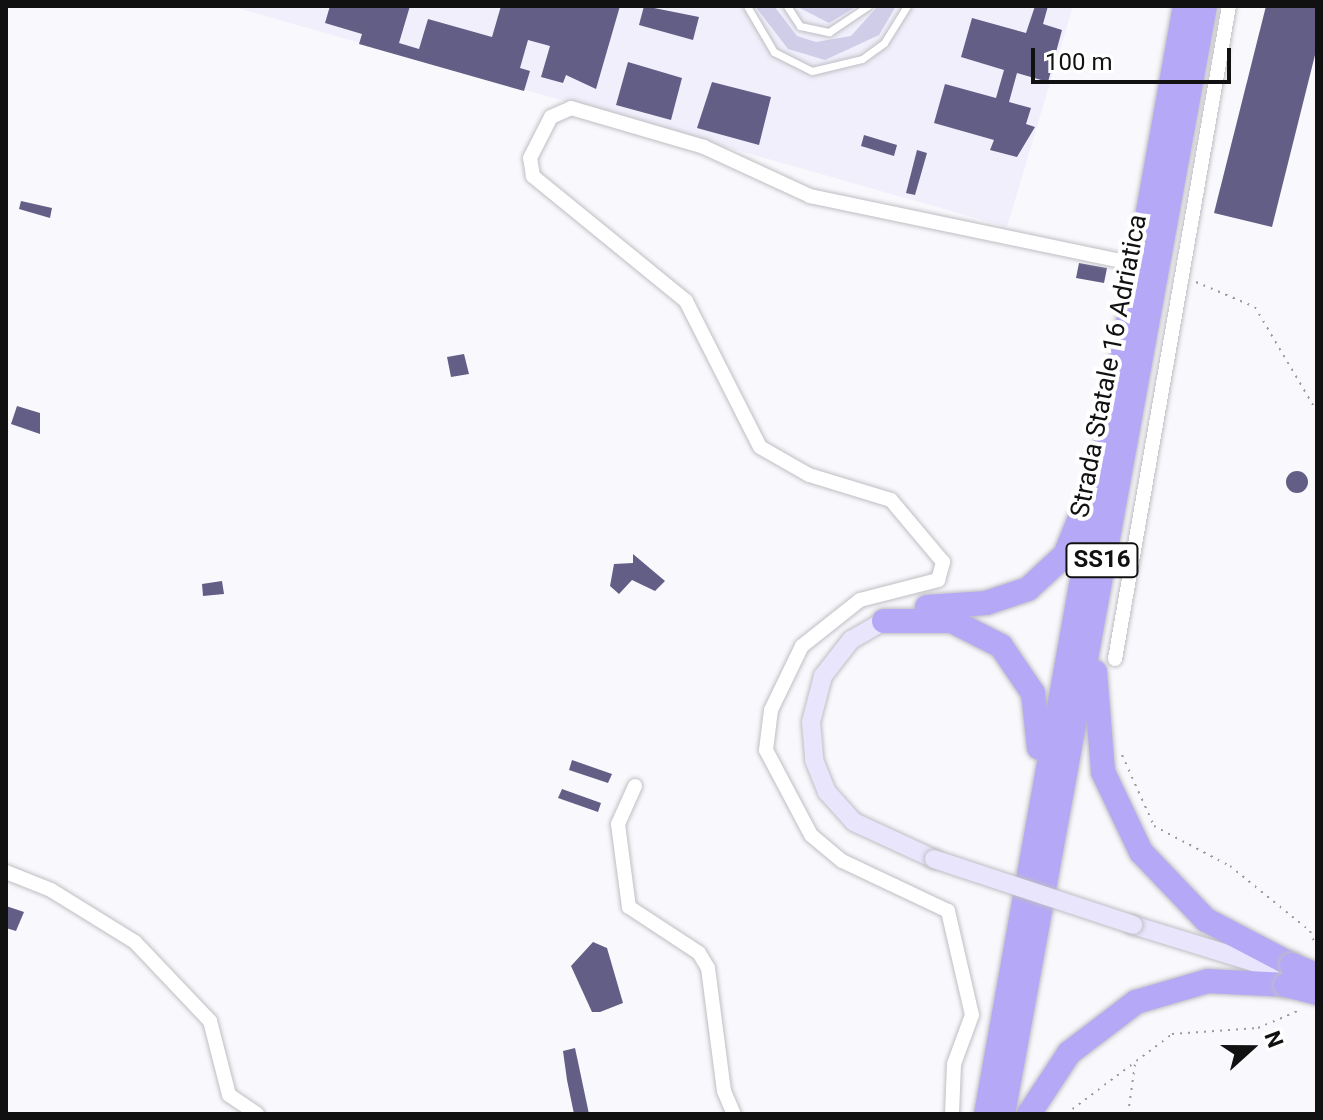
<!DOCTYPE html>
<style>
body{margin:0}
#map{position:relative;width:1323px;height:1120px;overflow:hidden;background:#f9f9fd;font-family:Roboto,sans-serif}
div>[style]{position:absolute}
[style*='--x']{left:calc(var(--x)*1px);top:calc(var(--y)*1px);width:calc(var(--w)*1px);rotate:calc(var(--a)*1deg)}
.built>*{inset:0;background:#f0effb}
.green>*{inset:0;background:#d0cde8}
.building>*{inset:0;background:#635e85}
.round{border-radius:50%}
.path>*{height:2px;margin-top:-1px;transform-origin:0;background:repeating-linear-gradient(90deg,#9b9b9e 0 2px,transparent 0 8px)}
.roads{filter:drop-shadow(0 0 2px #bebec3) drop-shadow(0 0 2px #bebec3)}
.lane>*{height:7px;margin:-3.5px;padding:0 3.5px;transform-origin:3.5px;border-radius:3.5px;background:#fff}
.street>*{height:14px;margin:-7px;padding:0 7px;transform-origin:7px;border-radius:7px;background:#fff}
.secondary>*{height:18px;margin:-9px;padding:0 9px;transform-origin:9px;border-radius:9px;background:#e9e5fd}
.highway>*{height:24px;margin:-12px;padding:0 12px;transform-origin:12px;border-radius:12px;background:#b5a9f7}
.bridges{filter:drop-shadow(0 0 2px #bebec3) drop-shadow(0 0 2px #bebec3)}
.secondary-bridge>*{height:18px;margin:-9px;padding:0 9px;transform-origin:9px;border-radius:9px;background:#e9e5fd}
.highway-bridge>*{height:24px;margin:-12px;padding:0 12px;transform-origin:12px;border-radius:12px;background:#b5a9f7}
span{translate:-50% -50%;white-space:nowrap;text-align:center;line-height:1.15;-webkit-text-stroke:8px #fff;paint-order:stroke}
.shield-label span{padding:2px 6px;background:#fff;border:2px solid;border-radius:6px;-webkit-text-stroke-width:0}
.shield-label{font-size:24px;color:#111112;font-weight:700}
.street-label{font-size:26px;color:#111112}
.frame{position:absolute;inset:0;border:8px solid #111112;pointer-events:none}
.north{position:absolute;left:1211px;top:1008px;width:80px;height:80px;-webkit-text-stroke:6px #fff;paint-order:stroke;rotate:69deg;font-size:22px;font-weight:700;line-height:32px;text-align:center;color:#111112}
.north::after{content:'';display:block;margin:auto;width:28px;height:36px;background:#111112;clip-path:polygon(50% 0,100% 100%,50% 72%,0 100%)}
.scale{position:absolute;left:1031px;top:48px;width:200px;height:36px;box-sizing:border-box;border:4px solid #111112;border-top:0;padding-left:10px;font-size:24px;line-height:28px;white-space:nowrap;color:#111112;-webkit-text-stroke:6px #fff;paint-order:stroke}
</style>
<div id="map">
<div class="built">
<div style="clip-path:polygon(230px 6px,1073px 6px,1007px 227px)"></div>
</div>
<div class="green">
<div style="clip-path:polygon(755px 6px,774px 6px,797px 36px,816px 42px,851px 36px,878px 6px,896px 6px,879px 35px,825px 60px,788px 49px)"></div>
<div style="clip-path:polygon(796px 6px,857px 6px,829px 23px)"></div>
</div>
<div class="building">
<div style="clip-path:polygon(330px 6px,410px 6px,399px 43px,419px 49px,428px 19px,492px 37px,501px 6px,620px 6px,596px 89px,566px 75px,563px 83px,541px 77px,550px 46px,528px 40px,520px 68px,530px 71px,524px 91px,359px 44px,362px 34px,325px 23px)"></div>
<div style="clip-path:polygon(644px 6px,699px 17px,693px 40px,639px 25px)"></div>
<div style="clip-path:polygon(1035px 6px,1048px 6px,1043px 24px,1062px 30px,1048px 82px,1017px 73px,1009px 102px,1031px 108px,1026px 124px,1035px 127px,1017px 157px,990px 150px,994px 140px,934px 123px,945px 84px,996px 98px,1004px 70px,961px 57px,972px 18px,1026px 33px)"></div>
<div style="clip-path:polygon(1266px 6px,1317px 6px,1317px 47px,1272px 227px,1214px 213px)"></div>
<div style="clip-path:polygon(628px 62px,682px 78px,671px 120px,616px 105px)"></div>
<div style="clip-path:polygon(712px 82px,771px 97px,759px 145px,697px 128px)"></div>
<div style="clip-path:polygon(864px 135px,897px 145px,894px 156px,861px 146px)"></div>
<div style="clip-path:polygon(917px 150px,927px 153px,915px 195px,906px 193px)"></div>
<div style="clip-path:polygon(21px 201px,52px 208px,50px 218px,19px 209px)"></div>
<div style="clip-path:polygon(1079px 263px,1107px 268px,1104px 283px,1076px 278px)"></div>
<div style="clip-path:polygon(464px 354px,469px 374px,451px 377px,447px 357px)"></div>
<div style="clip-path:polygon(17px 406px,40px 413px,40px 434px,11px 424px)"></div>
<div class="round" style="left:1286px;top:471px;width:22px;height:22px"></div>
<div style="clip-path:polygon(633px 554px,665px 581px,655px 591px,632px 580px,619px 594px,610px 586px,614px 564px,633px 563px)"></div>
<div style="clip-path:polygon(222px 581px,224px 594px,203px 596px,202px 584px)"></div>
<div style="clip-path:polygon(572px 760px,612px 774px,608px 783px,569px 770px)"></div>
<div style="clip-path:polygon(562px 789px,601px 803px,598px 812px,558px 798px)"></div>
<div style="clip-path:polygon(6px 906px,24px 912px,16px 931px,6px 928px)"></div>
<div style="clip-path:polygon(593px 942px,607px 948px,623px 1003px,600px 1012px,592px 1012px,571px 966px)"></div>
<div style="clip-path:polygon(575px 1048px,578px 1062px,589px 1114px,574px 1114px,567px 1080px,563px 1051px)"></div>
</div>
<div class="path">
<div style="--x:1196;--y:282;--w:64;--a:23"></div>
<div style="--x:1255;--y:307;--w:122;--a:59.4"></div>
<div style="--x:1122;--y:755;--w:78;--a:65.7"></div>
<div style="--x:1154;--y:826;--w:86;--a:27.8"></div>
<div style="--x:1230;--y:866;--w:103;--a:39.1"></div>
<div style="--x:1310;--y:931;--w:19;--a:69"></div>
<div style="--x:1066;--y:1114;--w:133;--a:-37"></div>
<div style="--x:1172;--y:1034;--w:86;--a:-4"></div>
<div style="--x:1258;--y:1028;--w:46;--a:-23.2"></div>
<div style="--x:1128;--y:1114;--w:50;--a:-82"></div>
</div>
<div class="roads">
<div class="lane">
<div style="--x:747;--y:6;--w:53;--a:59.6"></div>
<div style="--x:774;--y:52;--w:42;--a:26.6"></div>
<div style="--x:812;--y:71;--w:51;--a:-13.5"></div>
<div style="--x:862;--y:59;--w:27;--a:-36"></div>
<div style="--x:884;--y:43;--w:44;--a:-58.1"></div>
<div style="--x:787;--y:6;--w:24;--a:57"></div>
<div style="--x:800;--y:26;--w:30;--a:12"></div>
<div style="--x:829;--y:32;--w:47;--a:-33.7"></div>
</div>
<div class="street">
<div style="--x:1115;--y:659;--w:663;--a:-80.1"></div>
<div style="--x:635;--y:786;--w:42;--a:114.1"></div>
<div style="--x:618;--y:824;--w:84;--a:82.5"></div>
<div style="--x:629;--y:907;--w:84;--a:33.3"></div>
<div style="--x:699;--y:953;--w:17;--a:59"></div>
<div style="--x:708;--y:968;--w:124;--a:82.6"></div>
<div style="--x:724;--y:1091;--w:25;--a:67"></div>
<div style="--x:6;--y:872;--w:48;--a:21.8"></div>
<div style="--x:51;--y:890;--w:99;--a:31.8"></div>
<div style="--x:135;--y:942;--w:109;--a:46.5"></div>
<div style="--x:210;--y:1021;--w:76;--a:75.6"></div>
<div style="--x:229;--y:1095;--w:34;--a:34"></div>
<div style="--x:952;--y:1114;--w:50;--a:-87.7"></div>
<div style="--x:954;--y:1064;--w:52;--a:-69.8"></div>
<div style="--x:972;--y:1015;--w:107;--a:-103"></div>
<div style="--x:948;--y:911;--w:117;--a:-154.7"></div>
<div style="--x:842;--y:861;--w:40;--a:-140"></div>
<div style="--x:811;--y:835;--w:96;--a:-117.9"></div>
<div style="--x:766;--y:750;--w:40;--a:-82.9"></div>
<div style="--x:771;--y:710;--w:71;--a:-64.2"></div>
<div style="--x:802;--y:646;--w:74;--a:-38.4"></div>
<div style="--x:860;--y:600;--w:81;--a:-14.4"></div>
<div style="--x:938;--y:580;--w:19;--a:-74"></div>
<div style="--x:943;--y:562;--w:81;--a:-130"></div>
<div style="--x:891;--y:500;--w:86;--a:-163"></div>
<div style="--x:809;--y:475;--w:56;--a:-150.3"></div>
<div style="--x:760;--y:447;--w:164;--a:-116.9"></div>
<div style="--x:686;--y:301;--w:198;--a:-140.8"></div>
<div style="--x:533;--y:176;--w:18;--a:-99"></div>
<div style="--x:530;--y:158;--w:46;--a:-62.9"></div>
<div style="--x:551;--y:117;--w:22;--a:-24"></div>
<div style="--x:571;--y:108;--w:139;--a:16.3"></div>
<div style="--x:704;--y:147;--w:117;--a:24.8"></div>
<div style="--x:810;--y:196;--w:317;--a:11.8"></div>
</div>
<div class="secondary">
<div style="--x:884;--y:621;--w:38;--a:150"></div>
<div style="--x:851;--y:640;--w:46;--a:127.9"></div>
<div style="--x:823;--y:676;--w:48;--a:104.6"></div>
<div style="--x:811;--y:722;--w:38;--a:85"></div>
<div style="--x:814;--y:760;--w:35;--a:68"></div>
<div style="--x:827;--y:792;--w:40;--a:48"></div>
<div style="--x:854;--y:822;--w:88;--a:24.8"></div>
<div style="--x:1133;--y:925;--w:163;--a:17.1"></div>
</div>
<div class="highway">
<div style="--x:927;--y:607;--w:59;--a:-3.9"></div>
<div style="--x:986;--y:603;--w:44;--a:-18.4"></div>
<div style="--x:1028;--y:589;--w:50;--a:-42.6"></div>
<div style="--x:1065;--y:555;--w:40;--a:-68"></div>
<div style="--x:884;--y:621;--w:68;--a:0"></div>
<div style="--x:952;--y:621;--w:55;--a:27"></div>
<div style="--x:1001;--y:646;--w:57;--a:55.8"></div>
<div style="--x:1033;--y:693;--w:55;--a:83.8"></div>
<div style="--x:1095;--y:672;--w:100;--a:85.4"></div>
<div style="--x:1103;--y:772;--w:89;--a:64.6"></div>
<div style="--x:1141;--y:852;--w:94;--a:46.3"></div>
<div style="--x:1206;--y:920;--w:97;--a:27.6"></div>
<div style="--x:986;--y:1114;--w:1126;--a:-79.82"></div>
<div style="--x:1003;--y:1114;--w:1126;--a:-79.67"></div>
<div style="--x:1029;--y:1114;--w:73;--a:-56.7"></div>
<div style="--x:1069;--y:1053;--w:84;--a:-37.3"></div>
<div style="--x:1136;--y:1002;--w:75;--a:-16.3"></div>
<div style="--x:1208;--y:981;--w:78;--a:2.9"></div>
</div>
</div>
<div class="bridges">
<div class="secondary-bridge">
<div style="--x:934;--y:859;--w:210;--a:18.3"></div>
</div>
<div class="highway-bridge">
<div style="--x:1292;--y:965;--w:27;--a:22"></div>
<div style="--x:1286;--y:985;--w:32;--a:14"></div>
</div>
</div>
<div class="shield-label">
<span style="left:1102px;top:560px">SS16</span>
</div>
<div class="street-label">
<span style="left:1109px;top:366px;rotate:-79deg">Strada Statale 16 Adriatica</span>
</div>
<div class="frame"></div>
<div class="north">N</div>
<div class="scale">100 m</div>
</div>
